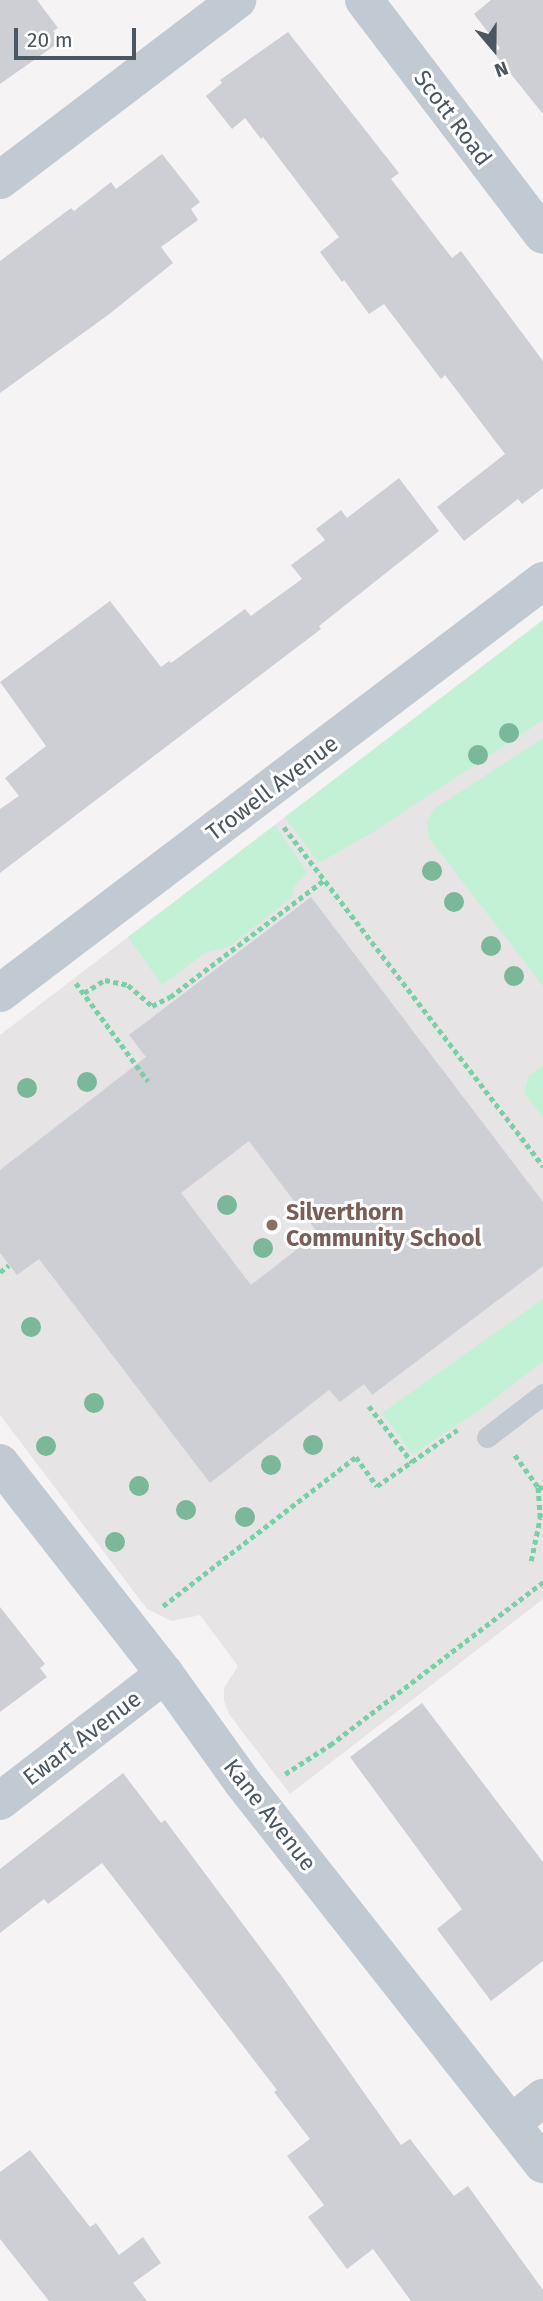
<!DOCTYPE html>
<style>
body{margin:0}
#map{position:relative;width:543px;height:2301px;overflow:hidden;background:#f5f3f3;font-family:"Fira Sans",sans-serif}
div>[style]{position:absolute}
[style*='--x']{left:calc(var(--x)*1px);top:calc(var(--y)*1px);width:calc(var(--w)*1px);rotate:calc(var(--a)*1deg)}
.education>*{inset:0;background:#e6e4e5}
.green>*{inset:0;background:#c3f1d5}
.building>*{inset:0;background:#cdcfd5}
.path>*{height:4.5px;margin-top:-2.25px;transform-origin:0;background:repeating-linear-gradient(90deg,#7ad0a6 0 5px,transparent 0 8.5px)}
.service>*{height:21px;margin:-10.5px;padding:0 10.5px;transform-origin:10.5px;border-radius:10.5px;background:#c1cad2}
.minor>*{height:38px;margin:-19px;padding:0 19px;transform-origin:19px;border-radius:19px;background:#c1cad2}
.trees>*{width:20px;height:20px;margin:-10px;border-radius:50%;background:#7bb799}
.dots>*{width:19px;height:19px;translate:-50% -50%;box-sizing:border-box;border:4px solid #fff;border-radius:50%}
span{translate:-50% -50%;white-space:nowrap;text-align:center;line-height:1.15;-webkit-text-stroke:6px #fff;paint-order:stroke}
.street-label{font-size:23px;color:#4a5661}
.education-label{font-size:23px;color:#785e54;font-weight:700}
.left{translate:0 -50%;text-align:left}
.north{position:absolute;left:459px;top:14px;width:70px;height:70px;-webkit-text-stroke:5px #fff;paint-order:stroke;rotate:160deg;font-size:19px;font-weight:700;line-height:28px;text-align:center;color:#4a5661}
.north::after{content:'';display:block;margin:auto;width:24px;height:32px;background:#4a5661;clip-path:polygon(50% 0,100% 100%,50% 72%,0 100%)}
.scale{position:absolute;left:14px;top:28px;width:122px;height:32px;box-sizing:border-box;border:4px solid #4a5661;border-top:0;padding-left:9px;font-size:21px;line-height:24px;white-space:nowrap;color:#4a5661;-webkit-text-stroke:5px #fff;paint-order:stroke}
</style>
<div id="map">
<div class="education">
<div style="clip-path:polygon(543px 620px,543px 1599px,290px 1794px,229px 1714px,224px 1701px,224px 1688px,238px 1666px,200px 1615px,172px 1621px,147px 1609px,0 1415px,0 1035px)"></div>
</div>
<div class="green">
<div style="clip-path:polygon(543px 620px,543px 720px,373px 832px,319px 863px,285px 817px)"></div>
<div style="clip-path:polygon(543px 738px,543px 986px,429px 838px,427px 821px,434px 809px)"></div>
<div style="clip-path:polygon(275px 825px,307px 872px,294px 887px,292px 897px,229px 947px,206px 952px,162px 985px,128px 937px)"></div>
<div style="clip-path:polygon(543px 1066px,543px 1117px,524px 1093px,529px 1075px)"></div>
<div style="clip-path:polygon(543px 1299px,543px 1361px,481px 1409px,413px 1454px,382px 1413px)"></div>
</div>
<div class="building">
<div style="clip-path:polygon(0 0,37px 0,58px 28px,53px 31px,61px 41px,0 84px)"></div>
<div style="clip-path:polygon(491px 0,543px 0,543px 114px,494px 53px,500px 48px,474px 14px)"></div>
<div style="clip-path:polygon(288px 32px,399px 173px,391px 179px,452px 258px,461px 251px,543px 361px,543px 488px,522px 504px,518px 499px,464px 541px,437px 507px,505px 454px,445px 375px,441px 379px,384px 304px,369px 314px,344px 280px,342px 282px,320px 252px,339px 237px,263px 137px,261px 139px,245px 118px,232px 129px,206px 96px,222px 83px,220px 80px)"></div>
<div style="clip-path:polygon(162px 154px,200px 202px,191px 209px,198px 220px,161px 247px,173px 263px,108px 315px,0 393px,0 261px,71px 208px,74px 211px,111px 182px,116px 189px)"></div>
<div style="clip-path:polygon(399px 478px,439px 531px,319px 626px,321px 629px,0 873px,0 809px,19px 796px,5px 778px,46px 746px,0 682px,110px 601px,161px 667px,169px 661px,171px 663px,245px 609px,251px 616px,302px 579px,291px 565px,325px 540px,316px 529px,341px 510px,347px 518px)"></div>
<div style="clip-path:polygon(evenodd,311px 897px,543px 1202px,543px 1266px,372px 1395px,364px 1384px,340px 1402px,329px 1390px,210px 1483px,39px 1259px,17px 1275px,0 1253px,0 1170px,146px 1057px,129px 1035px,311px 897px,249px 1141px,318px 1233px,251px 1285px,181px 1193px,249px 1141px)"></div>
<div style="clip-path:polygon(0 1607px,45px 1664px,40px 1668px,47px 1677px,0 1712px)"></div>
<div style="clip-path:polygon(422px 1703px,543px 1862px,543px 1961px,491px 2001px,437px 1929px,462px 1909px,350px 1757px)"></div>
<div style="clip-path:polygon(123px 1773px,161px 1823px,165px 1820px,283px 1978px,401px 2145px,410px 2139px,454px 2196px,468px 2186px,543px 2290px,543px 2301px,411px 2301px,373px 2249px,347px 2269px,308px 2217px,324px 2205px,287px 2156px,310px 2139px,274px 2092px,277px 2090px,102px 1863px,48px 1904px,44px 1899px,0 1933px,0 1869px)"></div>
<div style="clip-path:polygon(30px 2150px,90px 2227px,96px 2223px,119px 2255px,143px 2237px,161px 2263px,133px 2283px,147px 2301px,49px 2301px,0 2239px,0 2172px)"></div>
</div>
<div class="path">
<div style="--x:284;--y:827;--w:427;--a:52.6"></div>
<div style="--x:76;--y:983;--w:122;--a:53.7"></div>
<div style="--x:84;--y:993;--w:25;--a:-32"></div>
<div style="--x:105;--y:980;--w:24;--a:12"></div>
<div style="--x:128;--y:985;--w:32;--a:41"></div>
<div style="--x:152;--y:1006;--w:20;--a:-27"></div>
<div style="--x:170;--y:997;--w:193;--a:-37.2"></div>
<div style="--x:0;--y:1272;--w:11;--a:-38"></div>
<div style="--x:369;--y:1406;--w:71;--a:52.5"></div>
<div style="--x:515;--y:1455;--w:39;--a:54"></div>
<div style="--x:538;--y:1487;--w:5;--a:11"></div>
<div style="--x:531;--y:1561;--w:44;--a:-78.2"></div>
<div style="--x:540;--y:1518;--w:31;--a:-94"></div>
<div style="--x:163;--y:1606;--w:244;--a:-37.7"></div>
<div style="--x:356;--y:1457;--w:36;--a:54"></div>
<div style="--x:377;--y:1486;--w:98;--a:-35"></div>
<div style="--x:285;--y:1774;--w:54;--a:-32.8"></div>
<div style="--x:330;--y:1745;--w:268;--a:-37.4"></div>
</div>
<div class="service">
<div style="--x:487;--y:1437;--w:71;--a:-37.5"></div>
</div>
<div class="minor">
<div style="--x:364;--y:0;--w:295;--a:52.7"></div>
<div style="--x:0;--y:180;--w:298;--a:-37.2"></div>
<div style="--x:0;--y:993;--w:682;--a:-37.19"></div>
<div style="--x:0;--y:1463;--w:268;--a:52"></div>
<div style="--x:165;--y:1674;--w:134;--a:54.4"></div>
<div style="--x:243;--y:1783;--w:485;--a:51.8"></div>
<div style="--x:0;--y:1801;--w:208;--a:-37.6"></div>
<div style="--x:512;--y:2123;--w:40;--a:-39"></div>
</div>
<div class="trees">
<div style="left:509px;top:733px"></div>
<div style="left:478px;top:755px"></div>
<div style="left:432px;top:871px"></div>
<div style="left:454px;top:902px"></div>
<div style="left:491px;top:946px"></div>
<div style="left:514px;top:976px"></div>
<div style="left:87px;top:1082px"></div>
<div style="left:27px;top:1088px"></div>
<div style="left:227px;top:1205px"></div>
<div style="left:263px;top:1248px"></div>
<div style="left:31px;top:1327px"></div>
<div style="left:94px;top:1403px"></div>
<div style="left:313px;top:1445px"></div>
<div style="left:46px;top:1446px"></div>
<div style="left:271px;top:1465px"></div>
<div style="left:139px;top:1486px"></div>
<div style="left:186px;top:1510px"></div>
<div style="left:245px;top:1517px"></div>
<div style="left:115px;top:1542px"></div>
</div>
<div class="dots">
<div style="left:272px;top:1225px;background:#8d6e63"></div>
</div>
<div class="street-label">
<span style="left:453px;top:118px;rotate:53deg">Scott Road</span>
<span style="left:272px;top:788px;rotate:-37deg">Trowell Avenue</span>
<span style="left:82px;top:1738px;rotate:-37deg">Ewart Avenue</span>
<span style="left:270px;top:1815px;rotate:52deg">Kane Avenue</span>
</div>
<div class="education-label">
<span class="left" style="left:286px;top:1225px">Silverthorn<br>Community School</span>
</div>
<div class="north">N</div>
<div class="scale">20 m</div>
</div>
